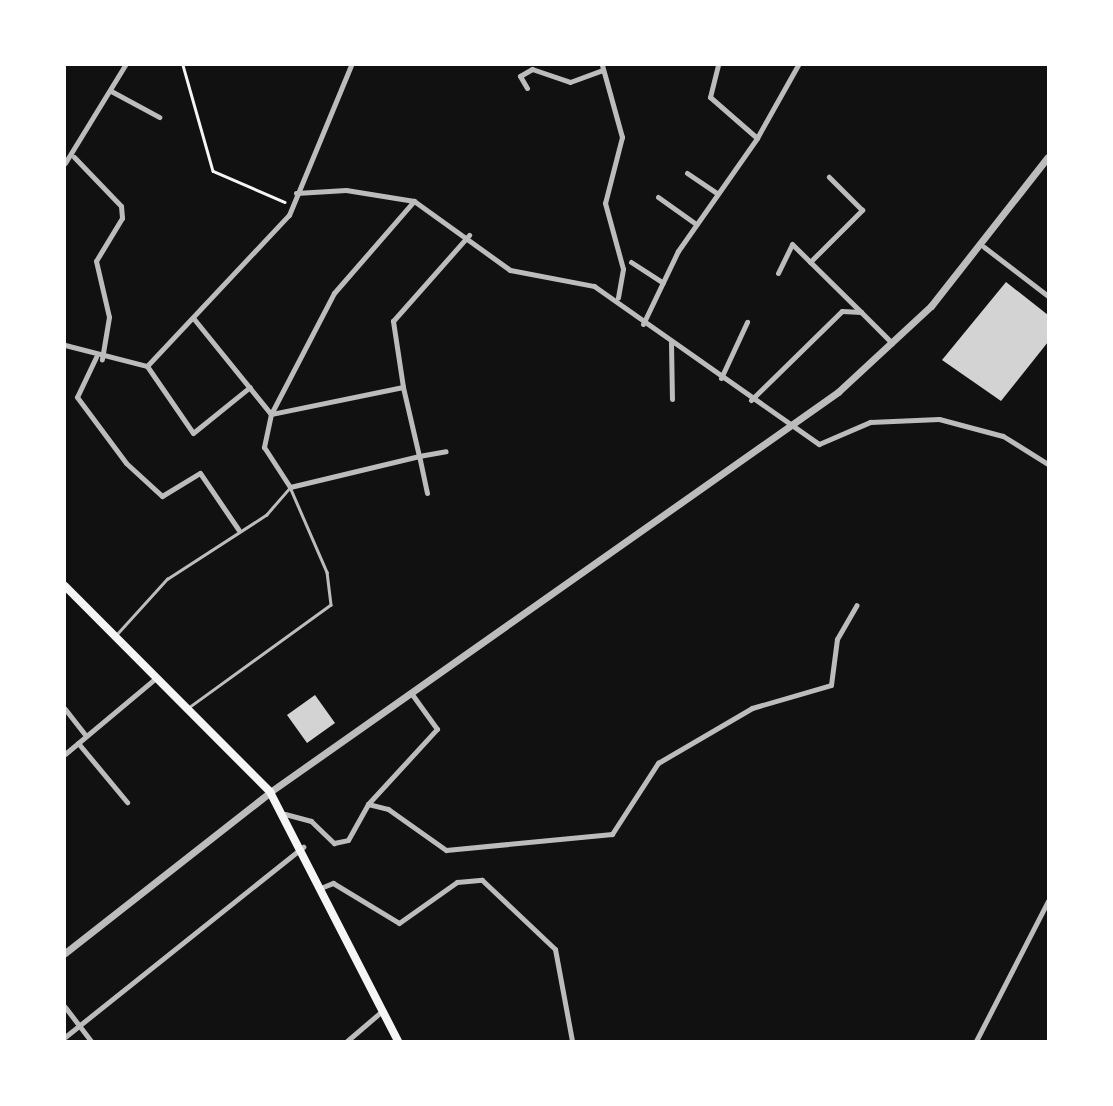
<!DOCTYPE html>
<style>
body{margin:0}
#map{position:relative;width:1113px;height:1106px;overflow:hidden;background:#111;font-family:Raleway,sans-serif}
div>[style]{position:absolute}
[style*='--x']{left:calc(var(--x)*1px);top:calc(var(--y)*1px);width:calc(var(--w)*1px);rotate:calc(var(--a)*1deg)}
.building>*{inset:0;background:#d3d3d3}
.path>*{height:2.5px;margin:-1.25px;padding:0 1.25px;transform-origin:1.25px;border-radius:1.25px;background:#f5f5f5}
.service>*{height:2.5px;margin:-1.25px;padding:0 1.25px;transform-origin:1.25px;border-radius:1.25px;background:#bcbcbc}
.minor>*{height:5px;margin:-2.5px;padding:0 2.5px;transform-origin:2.5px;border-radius:2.5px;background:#bcbcbc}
.tertiary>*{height:7px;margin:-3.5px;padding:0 3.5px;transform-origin:3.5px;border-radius:3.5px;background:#bcbcbc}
.secondary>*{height:8px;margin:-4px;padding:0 4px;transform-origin:4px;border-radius:4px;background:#f5f5f5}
span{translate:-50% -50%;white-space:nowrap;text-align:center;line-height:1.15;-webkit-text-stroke:5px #fff;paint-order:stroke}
.frame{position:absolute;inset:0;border:66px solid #fff;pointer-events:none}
</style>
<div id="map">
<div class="building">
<div style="clip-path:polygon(1006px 282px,1048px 315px,1048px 342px,1001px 401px,942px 360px)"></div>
<div style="clip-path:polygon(315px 695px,335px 723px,307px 743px,287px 715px)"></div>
</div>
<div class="path">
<div style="--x:183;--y:65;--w:110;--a:74.2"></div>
<div style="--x:213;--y:171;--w:78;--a:23.3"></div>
</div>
<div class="service">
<div style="--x:116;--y:635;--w:76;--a:-47.7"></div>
<div style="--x:167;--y:579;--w:118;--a:-32.9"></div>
<div style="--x:266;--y:515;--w:37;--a:-49"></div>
<div style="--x:290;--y:487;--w:93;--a:66.5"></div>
<div style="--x:327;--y:572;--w:33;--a:83"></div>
<div style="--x:331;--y:605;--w:174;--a:144.1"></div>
</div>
<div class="minor">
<div style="--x:602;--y:65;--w:75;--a:74.5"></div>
<div style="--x:622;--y:137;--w:68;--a:104.4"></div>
<div style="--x:605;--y:203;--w:68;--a:74.7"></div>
<div style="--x:623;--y:269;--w:29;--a:100"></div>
<div style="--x:718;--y:65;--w:33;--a:104"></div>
<div style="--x:710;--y:97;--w:62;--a:41.1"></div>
<div style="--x:527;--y:88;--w:14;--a:-120"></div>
<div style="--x:520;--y:76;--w:14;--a:-30"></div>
<div style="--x:532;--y:69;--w:40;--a:18.9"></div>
<div style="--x:570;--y:82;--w:33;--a:-20"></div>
<div style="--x:111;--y:91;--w:55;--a:28.4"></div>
<div style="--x:74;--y:157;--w:68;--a:46.2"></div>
<div style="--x:121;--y:206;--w:12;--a:85"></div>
<div style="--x:122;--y:218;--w:50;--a:121.2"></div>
<div style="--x:96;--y:261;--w:57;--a:76.9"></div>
<div style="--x:109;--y:317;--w:43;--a:99.5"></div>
<div style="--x:65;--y:163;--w:115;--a:-58.5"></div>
<div style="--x:687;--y:173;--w:36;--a:34"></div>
<div style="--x:296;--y:193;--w:50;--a:-3.4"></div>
<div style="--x:346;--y:190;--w:69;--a:9.2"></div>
<div style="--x:414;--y:201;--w:118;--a:35.7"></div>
<div style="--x:510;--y:270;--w:86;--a:10.8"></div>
<div style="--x:594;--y:286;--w:275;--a:35.1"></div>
<div style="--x:819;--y:444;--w:56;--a:-23.3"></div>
<div style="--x:870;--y:422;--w:69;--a:-2.5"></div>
<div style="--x:939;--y:419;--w:66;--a:14.9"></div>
<div style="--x:1003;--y:436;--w:53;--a:31.9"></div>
<div style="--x:658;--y:197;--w:47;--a:35.4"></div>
<div style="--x:984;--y:247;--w:81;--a:37.4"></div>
<div style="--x:631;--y:262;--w:38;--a:33"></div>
<div style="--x:810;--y:262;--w:74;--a:-45"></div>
<div style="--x:862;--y:210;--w:47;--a:-135"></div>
<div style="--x:778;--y:273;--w:32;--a:-64"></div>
<div style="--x:792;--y:244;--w:97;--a:44.6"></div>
<div style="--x:194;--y:319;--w:122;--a:51"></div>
<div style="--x:271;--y:414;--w:136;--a:-62.5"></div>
<div style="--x:334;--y:293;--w:122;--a:-49"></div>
<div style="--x:643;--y:324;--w:81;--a:-64.4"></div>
<div style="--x:678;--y:251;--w:138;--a:-55"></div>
<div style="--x:757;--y:138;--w:84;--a:-60.7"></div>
<div style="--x:671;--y:343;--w:56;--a:89"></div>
<div style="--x:65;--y:345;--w:85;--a:14.4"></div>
<div style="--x:147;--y:366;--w:207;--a:-46.8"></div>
<div style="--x:289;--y:215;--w:162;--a:-67.5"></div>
<div style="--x:96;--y:357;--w:44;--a:115.4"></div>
<div style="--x:77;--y:397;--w:82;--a:53.4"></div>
<div style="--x:126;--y:463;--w:49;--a:42.5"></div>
<div style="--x:162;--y:496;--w:44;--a:-31.2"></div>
<div style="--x:200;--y:473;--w:68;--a:55.8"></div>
<div style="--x:147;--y:366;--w:81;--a:55.5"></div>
<div style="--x:193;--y:433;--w:73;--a:-38.9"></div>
<div style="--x:721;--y:378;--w:62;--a:-65.1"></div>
<div style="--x:403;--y:387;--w:67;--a:-98.6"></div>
<div style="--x:393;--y:321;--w:115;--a:-48.5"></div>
<div style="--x:751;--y:400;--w:127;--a:-44.4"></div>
<div style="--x:842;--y:311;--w:19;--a:3"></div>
<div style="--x:861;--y:312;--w:44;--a:45"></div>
<div style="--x:427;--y:493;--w:38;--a:-102"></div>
<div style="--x:419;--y:456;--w:71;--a:-103.1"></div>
<div style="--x:403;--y:387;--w:135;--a:168.4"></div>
<div style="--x:271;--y:414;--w:34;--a:102"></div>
<div style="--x:264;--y:447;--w:48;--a:57"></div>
<div style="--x:290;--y:487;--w:133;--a:-13.5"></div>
<div style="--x:419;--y:456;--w:27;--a:-10"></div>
<div style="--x:65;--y:709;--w:34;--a:52"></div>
<div style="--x:78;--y:743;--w:77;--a:50.3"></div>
<div style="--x:65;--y:754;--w:119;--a:-39.9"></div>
<div style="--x:368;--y:804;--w:21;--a:14"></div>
<div style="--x:388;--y:809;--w:71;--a:35.3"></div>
<div style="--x:446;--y:850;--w:167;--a:-5.5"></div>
<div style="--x:612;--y:834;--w:85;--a:-57.1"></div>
<div style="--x:658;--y:763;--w:109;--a:-30.3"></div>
<div style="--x:752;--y:708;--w:82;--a:-16.2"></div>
<div style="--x:831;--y:685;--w:46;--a:-82.6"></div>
<div style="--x:837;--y:639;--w:39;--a:-60"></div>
<div style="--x:285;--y:814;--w:27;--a:15"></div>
<div style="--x:311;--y:821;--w:32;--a:44"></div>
<div style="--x:334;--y:843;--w:14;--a:-12"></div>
<div style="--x:348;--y:840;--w:41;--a:-60.9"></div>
<div style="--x:368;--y:804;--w:102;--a:-47.4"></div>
<div style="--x:437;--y:729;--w:44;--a:-125.8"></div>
<div style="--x:323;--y:887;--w:11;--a:-22"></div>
<div style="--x:333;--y:883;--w:77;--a:31.2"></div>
<div style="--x:399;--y:923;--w:71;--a:-35.3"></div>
<div style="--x:457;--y:882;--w:25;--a:-5"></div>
<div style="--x:482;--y:880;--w:100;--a:43.4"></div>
<div style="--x:555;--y:949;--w:94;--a:79.5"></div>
<div style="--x:65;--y:1007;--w:43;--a:52.6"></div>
<div style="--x:65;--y:1037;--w:305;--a:-38.6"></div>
<div style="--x:347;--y:1041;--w:46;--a:-40.6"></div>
<div style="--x:976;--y:1041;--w:157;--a:-62.8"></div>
</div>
<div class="tertiary">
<div style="--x:65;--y:953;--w:261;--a:-38.1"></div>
<div style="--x:270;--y:792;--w:695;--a:-35.15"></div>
<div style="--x:838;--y:392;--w:127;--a:-42.8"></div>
<div style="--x:931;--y:306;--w:189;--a:-51.9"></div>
</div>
<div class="secondary">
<div style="--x:65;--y:586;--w:291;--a:45.1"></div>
<div style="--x:270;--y:792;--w:280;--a:62.8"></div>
</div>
<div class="frame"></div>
</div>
